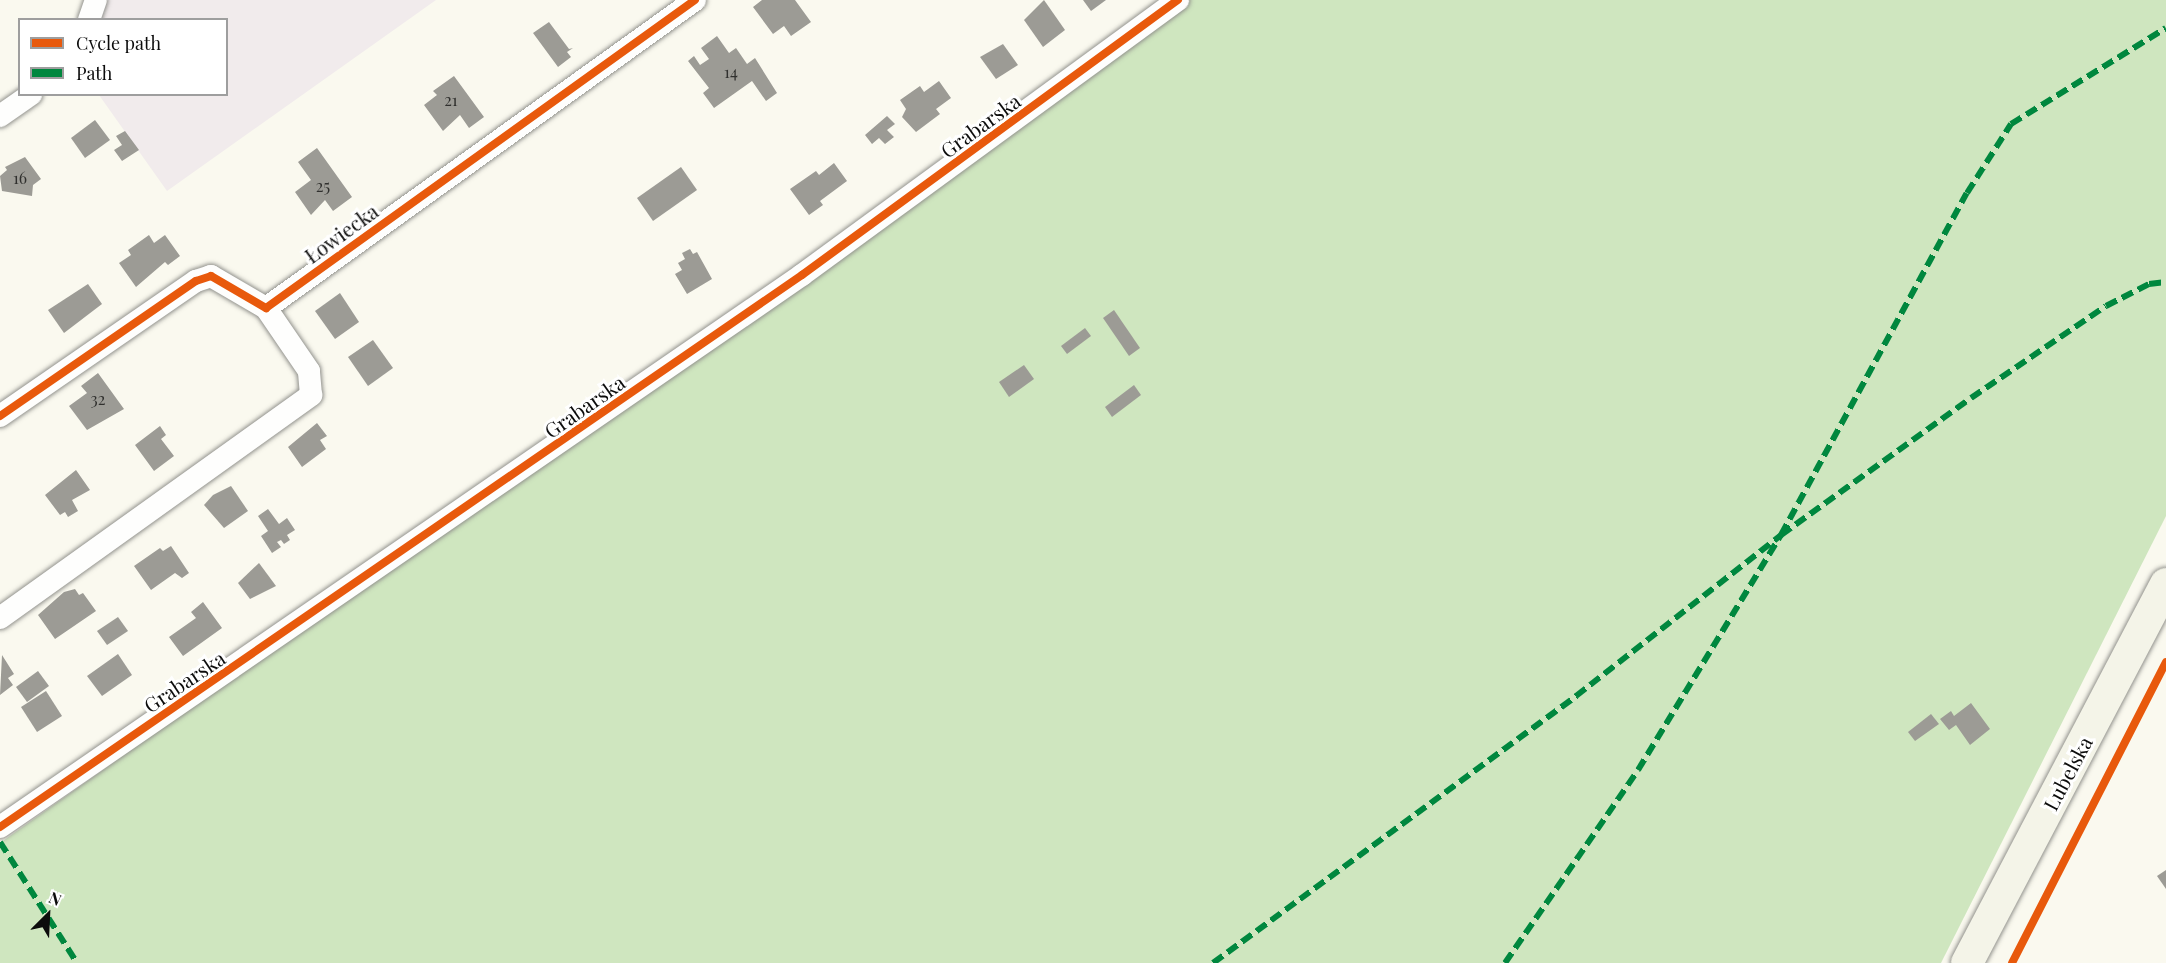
<!DOCTYPE html>
<meta charset="utf-8">
<style>
body{margin:0}
#map{position:relative;width:2166px;height:963px;overflow:hidden;background:#faf9ef;font-family:"Playfair Display",serif}
div>[style]{position:absolute}
[style*='--x']{left:calc(var(--x)*1px);top:calc(var(--y)*1px);width:calc(var(--w)*1px);rotate:calc(var(--a)*1deg)}
.industrial>*{inset:0;background:#f1ebec}
.forest>*{inset:0;background:#cfe6bf}
.building>*{inset:0;background:#9c9b95}
.roads{filter:drop-shadow(0 0 2px #93938e) drop-shadow(0 0 2px #93938e)}
.minor>*{height:22px;margin:-11px;padding:0 11px;transform-origin:11px;border-radius:11px;background:#fefefd}
.secondary>*{height:32px;margin:-16px;padding:0 16px;transform-origin:16px;border-radius:16px;background:#f4f4e8}
.quiet>*{height:6px;margin-top:-3px;transform-origin:0;background:repeating-linear-gradient(90deg,#00873e 0 12px,transparent 0 18px)}
.cycleway>*{height:8px;margin:-4px;padding:0 4px;transform-origin:4px;border-radius:4px;background:#e8590c}
span{translate:-50% -50%;white-space:nowrap;text-align:center;line-height:1.15;-webkit-text-stroke:6px #fff;paint-order:stroke}
.number-label{font-size:16px;color:#30302e}
.number-label span{-webkit-text-stroke-width:0}
.street-label{font-size:20px;color:#0c0c0c}
.legend{position:absolute;left:18px;top:18px;width:210px;height:78px;box-sizing:border-box;background:#fff;border:2px solid #9e9e9e;margin:0;padding:8px 10px;list-style:none;font-size:18px;color:#0c0c0c}
.legend li{display:flex;align-items:center;gap:12px;height:30px}
.legend b{width:30px;border:2px solid #9e9e9e}
.north{position:absolute;left:18px;top:885px;width:60px;height:60px;-webkit-text-stroke:4px #fff;paint-order:stroke;rotate:24deg;font-size:16px;font-weight:700;line-height:24px;text-align:center;color:#0c0c0c}
.north::after{content:'';display:block;margin:auto;width:21px;height:27px;background:#0c0c0c;clip-path:polygon(50% 0,100% 100%,50% 72%,0 100%)}
</style>
<div id="map">
<div class="industrial">
<div style="clip-path:polygon(106px 0,436px 0,167px 191px,99px 95px,226px 94px,226px 20px,99px 20px)"></div>
</div>
<div class="forest">
<div style="clip-path:polygon(1188px 0,2166px 0,2166px 516px,1941px 963px,0 963px,0 843px)"></div>
</div>
<div class="building">
<div style="clip-path:polygon(762px 0,795px 0,811px 22px,791px 36px,784px 26px,773px 34px,753px 7px)"></div>
<div style="clip-path:polygon(1044px 0,1065px 30px,1043px 47px,1024px 20px)"></div>
<div style="clip-path:polygon(1083px 0,1106px 0,1091px 11px)"></div>
<div style="clip-path:polygon(549px 22px,569px 49px,573px 48px,567px 52px,571px 57px,558px 67px,533px 33px)"></div>
<div style="clip-path:polygon(717px 36px,729px 53px,736px 48px,747px 64px,755px 58px,777px 93px,766px 101px,752px 81px,714px 108px,703px 93px,709px 88px,688px 61px,694px 56px,700px 65px,709px 59px,701px 48px)"></div>
<div style="clip-path:polygon(1003px 44px,1018px 65px,996px 79px,980px 57px)"></div>
<div style="clip-path:polygon(454px 76px,484px 117px,469px 128px,460px 115px,443px 131px,424px 105px,437px 95px,433px 91px)"></div>
<div style="clip-path:polygon(939px 81px,951px 98px,936px 109px,940px 114px,916px 132px,902px 117px,906px 109px,900px 100px,920px 86px,924px 92px)"></div>
<div style="clip-path:polygon(887px 116px,895px 124px,887px 130px,894px 137px,885px 144px,879px 138px,872px 144px,865px 135px)"></div>
<div style="clip-path:polygon(95px 120px,110px 140px,85px 158px,71px 138px)"></div>
<div style="clip-path:polygon(125px 131px,139px 150px,122px 161px,114px 150px,122px 145px,116px 136px)"></div>
<div style="clip-path:polygon(317px 148px,352px 197px,333px 211px,325px 200px,311px 215px,295px 192px,311px 180px,298px 162px)"></div>
<div style="clip-path:polygon(25px 157px,41px 179px,33px 185px,32px 196px,2px 191px,0 176px,7px 170px,5px 167px)"></div>
<div style="clip-path:polygon(834px 163px,847px 181px,820px 201px,823px 205px,809px 215px,790px 189px,816px 171px,819px 175px)"></div>
<div style="clip-path:polygon(681px 167px,697px 190px,653px 221px,637px 198px)"></div>
<div style="clip-path:polygon(149px 235px,154px 243px,165px 235px,180px 256px,168px 265px,165px 262px,136px 287px,119px 263px,131px 255px,128px 250px)"></div>
<div style="clip-path:polygon(690px 249px,693px 254px,697px 252px,712px 279px,687px 294px,675px 274px,682px 270px,678px 263px,685px 259px,682px 253px)"></div>
<div style="clip-path:polygon(88px 284px,102px 304px,64px 333px,48px 310px)"></div>
<div style="clip-path:polygon(340px 293px,359px 322px,335px 339px,315px 311px)"></div>
<div style="clip-path:polygon(1114px 310px,1140px 348px,1129px 356px,1103px 318px)"></div>
<div style="clip-path:polygon(1085px 328px,1091px 336px,1067px 354px,1061px 346px)"></div>
<div style="clip-path:polygon(373px 340px,393px 368px,368px 386px,348px 357px)"></div>
<div style="clip-path:polygon(1024px 365px,1034px 379px,1009px 397px,999px 382px)"></div>
<div style="clip-path:polygon(98px 373px,124px 409px,87px 430px,69px 406px,87px 393px,81px 386px)"></div>
<div style="clip-path:polygon(1134px 385px,1141px 395px,1112px 417px,1105px 407px)"></div>
<div style="clip-path:polygon(317px 423px,327px 436px,320px 440px,326px 449px,302px 467px,288px 447px)"></div>
<div style="clip-path:polygon(160px 426px,166px 435px,161px 439px,174px 456px,154px 471px,135px 445px)"></div>
<div style="clip-path:polygon(76px 470px,90px 490px,72px 500px,78px 511px,68px 517px,65px 512px,60px 515px,45px 495px)"></div>
<div style="clip-path:polygon(231px 486px,248px 511px,224px 528px,204px 505px,213px 495px)"></div>
<div style="clip-path:polygon(268px 509px,279px 524px,287px 518px,295px 530px,287px 535px,290px 540px,284px 544px,281px 540px,277px 542px,281px 547px,272px 553px,261px 536px,268px 531px,258px 516px)"></div>
<div style="clip-path:polygon(171px 546px,189px 573px,182px 578px,175px 573px,151px 590px,134px 566px,160px 548px,163px 551px)"></div>
<div style="clip-path:polygon(259px 563px,276px 586px,250px 599px,238px 583px)"></div>
<div style="clip-path:polygon(75px 589px,79px 595px,83px 593px,96px 611px,55px 639px,38px 615px,64px 592px)"></div>
<div style="clip-path:polygon(203px 602px,222px 628px,183px 656px,169px 637px,196px 618px,191px 612px)"></div>
<div style="clip-path:polygon(118px 617px,128px 631px,107px 645px,97px 631px)"></div>
<div style="clip-path:polygon(118px 654px,132px 675px,102px 696px,87px 676px)"></div>
<div style="clip-path:polygon(2px 655px,14px 674px,8px 678px,13px 685px,0 695px)"></div>
<div style="clip-path:polygon(38px 671px,49px 686px,27px 702px,16px 687px)"></div>
<div style="clip-path:polygon(46px 691px,62px 716px,37px 732px,21px 707px)"></div>
<div style="clip-path:polygon(1971px 703px,1990px 729px,1970px 745px,1956px 725px,1949px 730px,1940px 719px,1951px 711px,1954px 716px)"></div>
<div style="clip-path:polygon(1931px 714px,1939px 724px,1915px 741px,1908px 732px)"></div>
<div style="clip-path:polygon(2166px 870px,2166px 889px,2157px 876px)"></div>
</div>
<div class="roads">
<div class="minor">
<div style="--x:89;--y:20;--w:21;--a:-71"></div>
<div style="--x:0;--y:116;--w:38;--a:-35"></div>
<div style="--x:0;--y:416;--w:238;--a:-34.6"></div>
<div style="--x:196;--y:281;--w:16;--a:-18"></div>
<div style="--x:211;--y:276;--w:64;--a:30.2"></div>
<div style="--x:266;--y:308;--w:528;--a:-35.68"></div>
<div style="--x:0;--y:618;--w:383;--a:-35.6"></div>
<div style="--x:311;--y:395;--w:24;--a:-95"></div>
<div style="--x:309;--y:371;--w:76;--a:-124.3"></div>
<div style="--x:0;--y:827;--w:974;--a:-34.54"></div>
<div style="--x:802;--y:275;--w:466;--a:-36.2"></div>
</div>
<div class="secondary">
<div style="--x:1967;--y:963;--w:428;--a:-62.3"></div>
</div>
</div>
<div class="quiet">
<div style="--x:0;--y:842;--w:143;--a:57.5"></div>
<div style="--x:1213;--y:963;--w:451;--a:-36.3"></div>
<div style="--x:1576;--y:696;--w:261;--a:-38.1"></div>
<div style="--x:1781;--y:535;--w:234;--a:-35.8"></div>
<div style="--x:1971;--y:398;--w:163;--a:-34.3"></div>
<div style="--x:2106;--y:306;--w:48;--a:-27.1"></div>
<div style="--x:2149;--y:284;--w:17;--a:-7"></div>
<div style="--x:1505;--y:963;--w:234;--a:-55.4"></div>
<div style="--x:1638;--y:770;--w:275;--a:-58.7"></div>
<div style="--x:1781;--y:535;--w:389;--a:-61.5"></div>
<div style="--x:1967;--y:193;--w:82;--a:-57.5"></div>
<div style="--x:2011;--y:124;--w:182;--a:-31.8"></div>
</div>
<div class="cycleway">
<div style="--x:0;--y:416;--w:238;--a:-34.6"></div>
<div style="--x:196;--y:281;--w:16;--a:-18"></div>
<div style="--x:211;--y:276;--w:64;--a:30.2"></div>
<div style="--x:266;--y:308;--w:528;--a:-35.68"></div>
<div style="--x:0;--y:827;--w:974;--a:-34.54"></div>
<div style="--x:802;--y:275;--w:466;--a:-36.2"></div>
<div style="--x:2012;--y:963;--w:338;--a:-62.9"></div>
</div>
<div class="number-label">
<span style="left:731px;top:72px">14</span>
<span style="left:451px;top:100px">21</span>
<span style="left:20px;top:178px">16</span>
<span style="left:323px;top:186px">25</span>
<span style="left:98px;top:399px">32</span>
</div>
<div class="street-label">
<span style="left:980px;top:125px;rotate:-36deg">Grabarska</span>
<span style="left:341px;top:233px;rotate:-36deg">Łowiecka</span>
<span style="left:584px;top:406px;rotate:-35deg">Grabarska</span>
<span style="left:184px;top:681px;rotate:-34deg">Grabarska</span>
<span style="left:2067px;top:773px;rotate:-62deg">Lubelska</span>
</div>
<ul class="legend">
<li><b style="height:8px;background:#e8590c"></b>Cycle path</li>
<li><b style="height:8px;background:#00873e"></b>Path</li>
</ul>
<div class="north">N</div>
</div>
